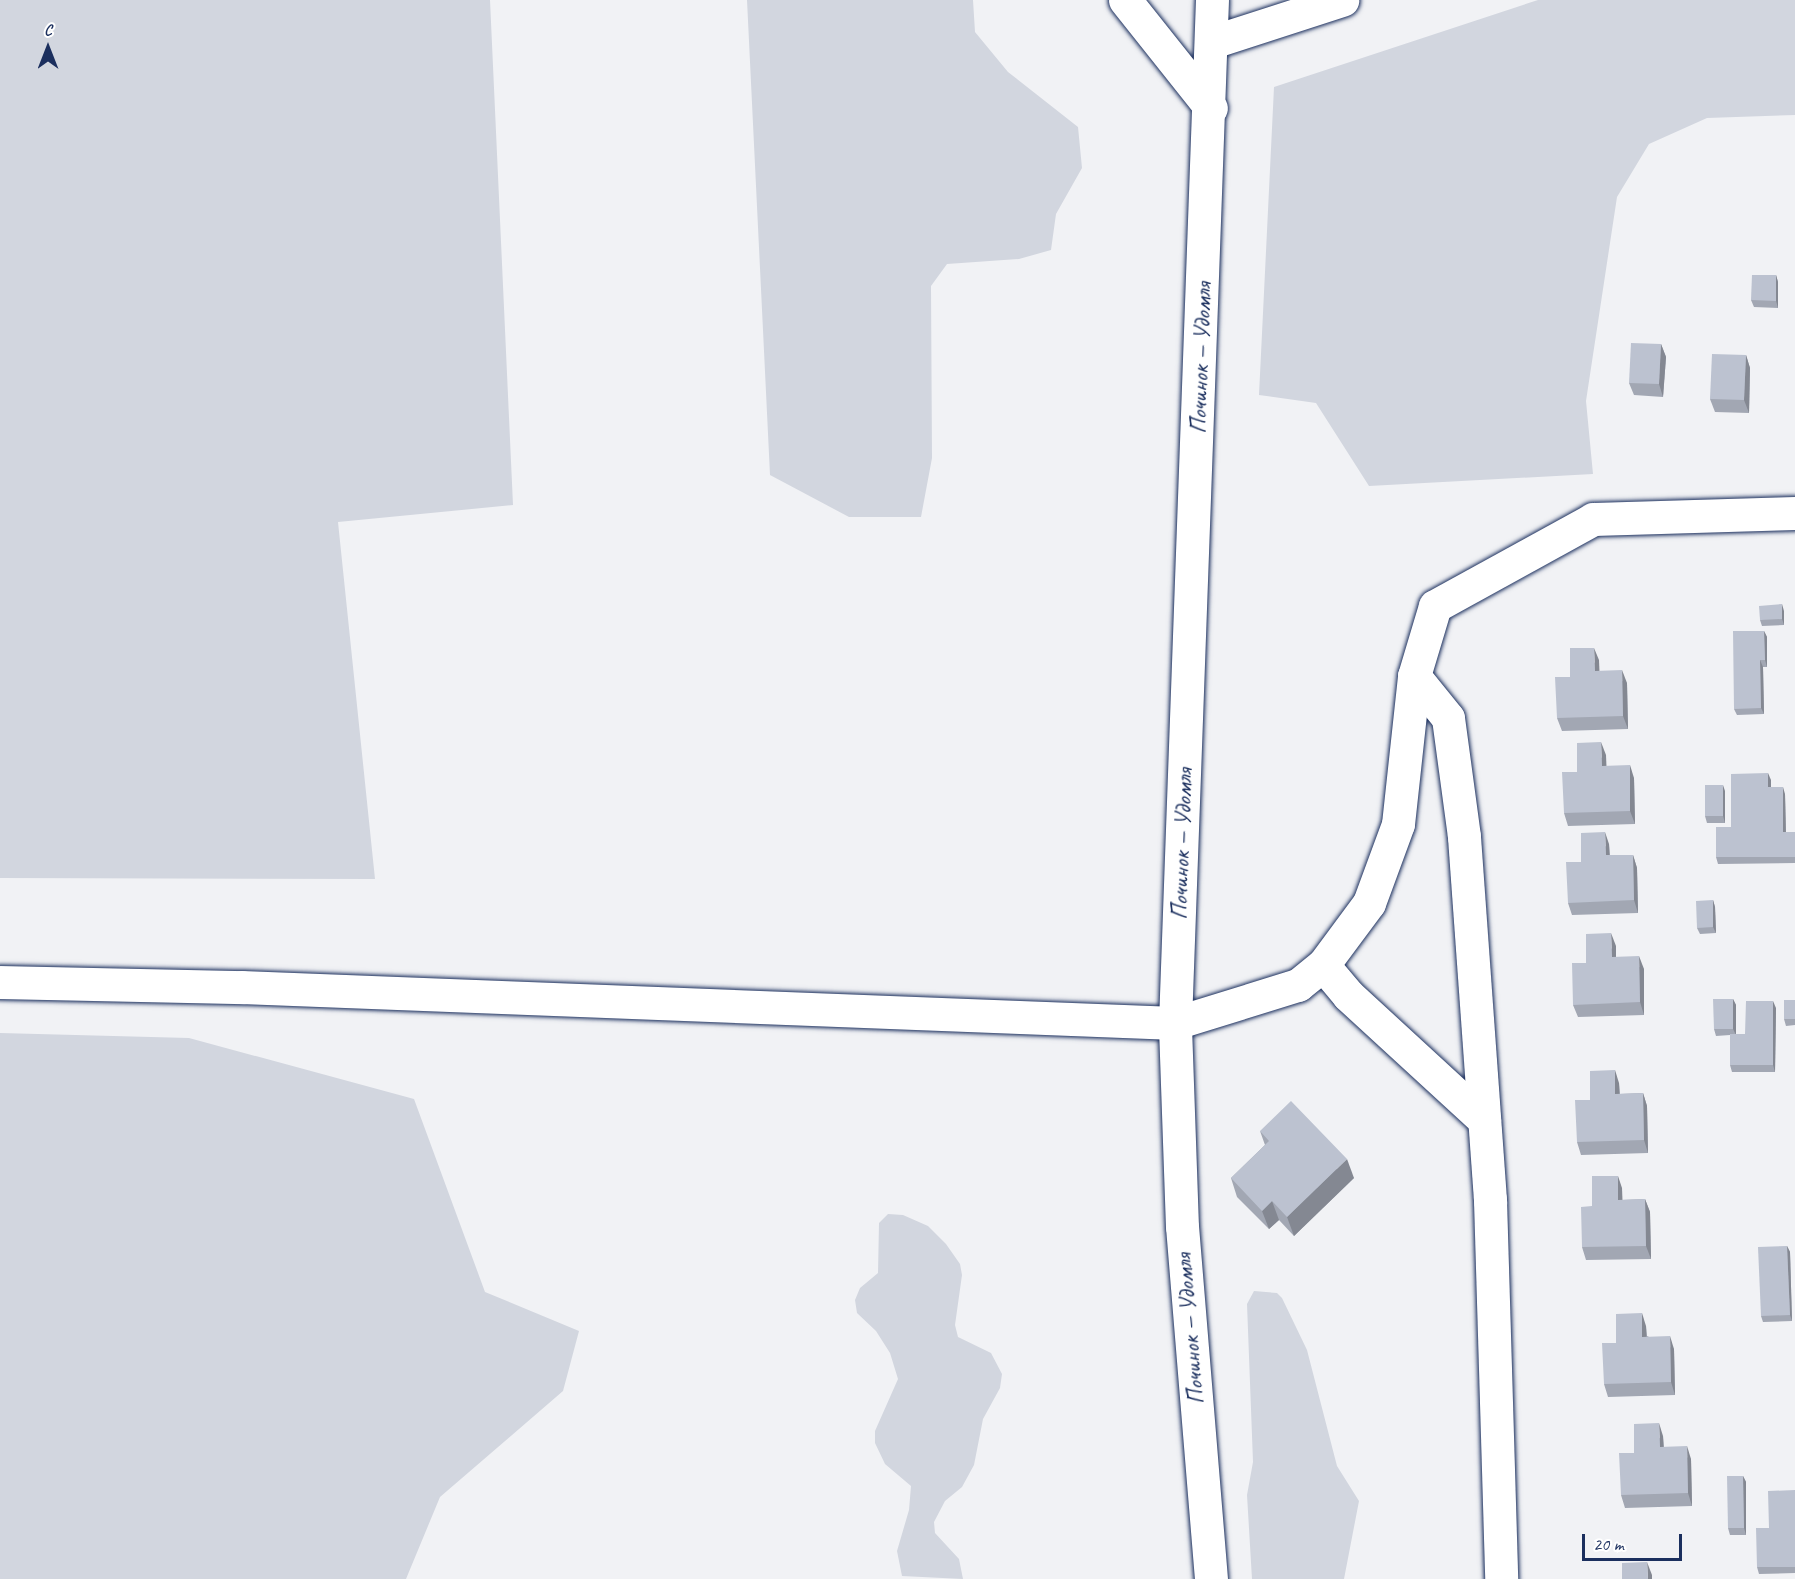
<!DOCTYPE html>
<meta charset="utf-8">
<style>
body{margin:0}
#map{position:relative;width:1795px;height:1579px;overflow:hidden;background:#f1f2f5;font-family:Caveat,sans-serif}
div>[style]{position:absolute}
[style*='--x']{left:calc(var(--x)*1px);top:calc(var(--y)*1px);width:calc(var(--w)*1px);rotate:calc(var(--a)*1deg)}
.green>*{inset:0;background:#d2d6df}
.roads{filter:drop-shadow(0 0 2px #1b2f5e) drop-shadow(0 0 2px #1b2f5e)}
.minor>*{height:33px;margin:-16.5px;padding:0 16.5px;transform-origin:16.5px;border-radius:16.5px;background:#fff}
.major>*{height:33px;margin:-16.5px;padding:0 16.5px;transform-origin:16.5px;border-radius:16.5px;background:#fff}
.wall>*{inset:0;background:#a2a7b3}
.shaded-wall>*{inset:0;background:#848892}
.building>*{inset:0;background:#bcc2d0}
span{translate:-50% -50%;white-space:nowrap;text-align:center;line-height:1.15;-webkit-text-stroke:4.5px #fff;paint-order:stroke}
.street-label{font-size:24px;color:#1b2f5e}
.north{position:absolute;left:18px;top:18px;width:60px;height:60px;-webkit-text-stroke:4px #fff;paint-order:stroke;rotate:0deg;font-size:16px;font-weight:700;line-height:24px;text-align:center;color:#1b2f5e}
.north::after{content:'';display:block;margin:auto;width:21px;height:27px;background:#1b2f5e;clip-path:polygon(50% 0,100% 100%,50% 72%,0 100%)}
.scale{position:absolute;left:1582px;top:1534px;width:100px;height:27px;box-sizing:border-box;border:3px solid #1b2f5e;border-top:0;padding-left:8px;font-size:18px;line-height:21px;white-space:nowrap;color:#1b2f5e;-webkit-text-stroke:4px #fff;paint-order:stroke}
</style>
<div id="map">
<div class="green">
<div style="clip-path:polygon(0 0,490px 0,513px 505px,338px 522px,375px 879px,0 878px)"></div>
<div style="clip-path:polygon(747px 0,973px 0,975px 32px,1008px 72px,1078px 127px,1082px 168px,1056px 214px,1051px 250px,1019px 259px,947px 264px,931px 286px,932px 458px,921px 517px,849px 517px,770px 475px)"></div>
<div style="clip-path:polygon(1538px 0,1795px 0,1795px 115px,1707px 118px,1649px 144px,1617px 197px,1586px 401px,1593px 474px,1369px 486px,1316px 403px,1259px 395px,1274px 87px)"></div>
<div style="clip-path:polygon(0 1033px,189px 1038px,414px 1099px,485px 1292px,579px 1331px,563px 1391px,440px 1497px,406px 1579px,0 1579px)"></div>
<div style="clip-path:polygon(888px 1214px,903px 1215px,928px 1226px,946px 1244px,960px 1264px,962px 1275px,955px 1325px,958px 1337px,991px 1353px,1002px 1374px,1000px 1388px,983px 1419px,974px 1465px,962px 1487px,945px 1501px,934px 1522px,935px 1533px,959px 1559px,963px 1579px,902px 1576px,897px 1551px,909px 1510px,911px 1486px,885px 1464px,875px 1443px,875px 1431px,898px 1379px,890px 1353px,876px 1331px,857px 1313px,855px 1300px,860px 1288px,878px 1273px,879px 1223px)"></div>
<div style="clip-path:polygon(1254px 1291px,1277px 1293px,1282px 1298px,1307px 1350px,1337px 1466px,1359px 1501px,1344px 1579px,1252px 1579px,1247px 1495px,1253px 1462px,1247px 1304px)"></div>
</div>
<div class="roads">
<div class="minor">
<div style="--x:1212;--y:42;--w:137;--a:-17.9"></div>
<div style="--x:1414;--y:676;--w:54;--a:51"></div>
<div style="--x:1448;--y:718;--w:120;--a:82.3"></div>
<div style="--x:1464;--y:837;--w:364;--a:85.9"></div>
<div style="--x:1490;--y:1200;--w:379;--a:88.3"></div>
<div style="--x:1323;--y:965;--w:39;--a:50"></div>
<div style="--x:1348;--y:995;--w:185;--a:42.6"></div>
<div style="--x:0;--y:982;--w:241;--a:1.2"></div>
<div style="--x:241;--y:987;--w:935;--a:2.21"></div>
<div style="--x:1175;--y:1023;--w:129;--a:-17.2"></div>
<div style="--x:1298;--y:985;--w:32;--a:-39"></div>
<div style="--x:1323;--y:965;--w:77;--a:-53.4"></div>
<div style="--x:1369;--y:903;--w:84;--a:-69.8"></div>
<div style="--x:1398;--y:824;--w:149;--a:-83.8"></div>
<div style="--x:1414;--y:676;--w:73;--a:-73.3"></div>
<div style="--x:1435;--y:606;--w:180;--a:-28.8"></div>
<div style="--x:1593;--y:519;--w:202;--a:-1.7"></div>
</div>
<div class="major">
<div style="--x:1125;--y:0;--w:138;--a:51.5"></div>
<div style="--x:1211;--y:1579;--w:353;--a:-94.7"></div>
<div style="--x:1182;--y:1227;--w:204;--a:-92"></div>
<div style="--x:1175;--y:1023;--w:1024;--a:-87.93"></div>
</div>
</div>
<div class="wall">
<div style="clip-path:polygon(1776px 275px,1778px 282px,1778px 308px,1754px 307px,1751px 300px)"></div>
<div style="clip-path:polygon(1661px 344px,1666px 357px,1663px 397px,1634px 395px,1629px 383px)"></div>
<div style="clip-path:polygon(1746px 355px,1750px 368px,1749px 413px,1715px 412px,1710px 399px)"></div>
<div style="clip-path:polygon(1784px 611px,1784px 625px,1762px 626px,1760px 620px)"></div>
<div style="clip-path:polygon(1764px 631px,1767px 637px,1767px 667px,1763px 667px,1764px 714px,1737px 715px,1734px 709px)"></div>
<div style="clip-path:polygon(1599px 660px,1599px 671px,1627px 683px,1628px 729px,1562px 731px,1557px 718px,1570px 677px)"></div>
<div style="clip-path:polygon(1606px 755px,1606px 766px,1634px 778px,1635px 824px,1568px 826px,1564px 813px,1577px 772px)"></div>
<div style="clip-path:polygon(1771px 780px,1771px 787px,1785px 794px,1786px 832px,1795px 832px,1795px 863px,1718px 864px,1716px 857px,1731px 827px)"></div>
<div style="clip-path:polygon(1725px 791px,1725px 823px,1707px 823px,1705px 816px)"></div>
<div style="clip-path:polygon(1609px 844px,1610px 855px,1633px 855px,1637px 868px,1638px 913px,1572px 915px,1568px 903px,1581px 862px)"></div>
<div style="clip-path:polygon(1713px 900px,1715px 907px,1716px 933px,1700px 934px,1697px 928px)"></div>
<div style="clip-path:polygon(1616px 946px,1616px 957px,1644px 969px,1644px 1015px,1578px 1017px,1573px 1005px,1586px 963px)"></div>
<div style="clip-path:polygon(1733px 999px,1736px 1005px,1736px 1034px,1745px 1034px,1776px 1008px,1775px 1072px,1732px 1072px,1730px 1065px,1730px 1035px,1716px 1036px,1714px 1029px)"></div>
<div style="clip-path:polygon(1795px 1000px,1795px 1025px,1786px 1026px,1784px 1019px)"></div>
<div style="clip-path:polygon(1619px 1083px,1620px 1094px,1643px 1093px,1647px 1106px,1648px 1153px,1581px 1155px,1577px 1142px,1590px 1100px)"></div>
<div style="clip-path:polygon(1260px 1131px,1354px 1178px,1294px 1236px,1279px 1220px,1269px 1229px,1237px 1197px,1231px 1178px,1265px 1145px)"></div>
<div style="clip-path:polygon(1622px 1188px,1622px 1200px,1645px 1199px,1650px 1212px,1651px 1259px,1586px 1260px,1582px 1247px,1592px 1206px)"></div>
<div style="clip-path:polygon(1787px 1246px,1790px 1252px,1792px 1321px,1763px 1322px,1761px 1316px)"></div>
<div style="clip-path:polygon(1646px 1326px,1647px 1336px,1674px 1349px,1675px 1395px,1608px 1397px,1604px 1384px,1616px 1343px)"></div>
<div style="clip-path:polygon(1663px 1436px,1664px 1447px,1691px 1459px,1692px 1506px,1625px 1508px,1621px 1495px,1634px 1453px)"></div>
<div style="clip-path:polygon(1743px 1476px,1746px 1482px,1746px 1535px,1730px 1535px,1728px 1528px)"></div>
<div style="clip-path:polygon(1795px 1490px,1795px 1573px,1759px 1574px,1757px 1567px,1769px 1528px)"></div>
</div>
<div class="shaded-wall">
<div style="clip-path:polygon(1776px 275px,1778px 282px,1778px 308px,1776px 301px)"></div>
<div style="clip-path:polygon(1661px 344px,1666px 357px,1663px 397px,1659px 384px)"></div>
<div style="clip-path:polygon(1746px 355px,1750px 368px,1749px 413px,1744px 400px)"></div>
<div style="clip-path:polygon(1782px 604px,1784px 611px,1784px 625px,1782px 619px)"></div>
<div style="clip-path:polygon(1764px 631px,1767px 637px,1767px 667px,1765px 660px)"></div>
<div style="clip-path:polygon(1594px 648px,1599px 660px,1600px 684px,1595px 671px)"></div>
<div style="clip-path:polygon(1760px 660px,1763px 667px,1764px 714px,1761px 708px)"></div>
<div style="clip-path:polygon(1622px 670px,1627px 683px,1628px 729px,1623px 716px)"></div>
<div style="clip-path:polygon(1601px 742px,1606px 755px,1607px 779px,1602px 766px)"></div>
<div style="clip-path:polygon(1630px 765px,1634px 778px,1635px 824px,1630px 811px)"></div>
<div style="clip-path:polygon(1768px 773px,1771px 780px,1771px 794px,1768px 787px)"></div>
<div style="clip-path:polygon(1723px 785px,1725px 791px,1725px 823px,1723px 816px)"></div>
<div style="clip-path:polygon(1783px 787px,1785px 794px,1786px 839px,1783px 832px)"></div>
<div style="clip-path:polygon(1605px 832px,1609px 844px,1610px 868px,1606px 855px)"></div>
<div style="clip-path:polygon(1633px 855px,1637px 868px,1638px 913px,1634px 900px)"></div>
<div style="clip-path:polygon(1713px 900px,1715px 907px,1716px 933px,1713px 927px)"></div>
<div style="clip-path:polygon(1611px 933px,1616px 946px,1616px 969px,1612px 957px)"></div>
<div style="clip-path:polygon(1639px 956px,1644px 969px,1644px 1015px,1640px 1002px)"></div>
<div style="clip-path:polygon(1733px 999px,1736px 1005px,1736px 1035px,1733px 1029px)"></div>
<div style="clip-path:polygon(1773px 1001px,1776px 1008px,1775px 1072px,1773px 1065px)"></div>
<div style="clip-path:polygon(1615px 1070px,1619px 1083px,1620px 1107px,1615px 1094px)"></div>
<div style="clip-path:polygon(1643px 1093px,1647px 1106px,1648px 1153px,1644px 1140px)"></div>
<div style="clip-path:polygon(1347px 1159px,1354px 1178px,1294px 1236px,1287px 1217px)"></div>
<div style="clip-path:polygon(1618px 1176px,1622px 1188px,1623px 1213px,1618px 1200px)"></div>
<div style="clip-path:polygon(1645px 1199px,1650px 1212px,1651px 1259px,1646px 1246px)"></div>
<div style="clip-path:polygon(1272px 1201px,1279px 1220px,1269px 1229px,1262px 1211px)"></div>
<div style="clip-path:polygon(1787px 1246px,1790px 1252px,1792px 1321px,1790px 1315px)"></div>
<div style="clip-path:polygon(1642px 1313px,1646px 1326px,1647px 1349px,1642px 1337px)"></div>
<div style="clip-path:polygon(1670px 1336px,1674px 1349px,1675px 1395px,1671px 1382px)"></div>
<div style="clip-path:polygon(1659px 1423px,1663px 1436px,1664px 1460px,1660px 1447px)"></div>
<div style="clip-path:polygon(1687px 1446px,1691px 1459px,1692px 1506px,1688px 1493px)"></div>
<div style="clip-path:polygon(1743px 1476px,1746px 1482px,1746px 1535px,1744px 1528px)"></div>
<div style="clip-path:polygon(1647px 1562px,1652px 1575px,1652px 1579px,1648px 1579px)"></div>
</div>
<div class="building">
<div style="clip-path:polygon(1752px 275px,1776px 275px,1776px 301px,1751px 300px)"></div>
<div style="clip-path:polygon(1631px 343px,1661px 344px,1659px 384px,1629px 383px)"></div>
<div style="clip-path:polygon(1712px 354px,1746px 355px,1744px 400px,1710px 399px)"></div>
<div style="clip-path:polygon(1782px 604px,1782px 619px,1760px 620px,1759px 606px)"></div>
<div style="clip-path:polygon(1733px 631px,1764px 631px,1765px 660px,1760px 660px,1761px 708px,1734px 709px)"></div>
<div style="clip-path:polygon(1570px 648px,1594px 648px,1595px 671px,1622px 670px,1623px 716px,1557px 718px,1555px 677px,1570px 677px)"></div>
<div style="clip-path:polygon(1601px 742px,1602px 766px,1630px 765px,1630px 811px,1564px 813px,1562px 772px,1577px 772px,1577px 743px)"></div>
<div style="clip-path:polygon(1768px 773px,1768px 787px,1783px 787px,1783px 832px,1795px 832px,1795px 857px,1716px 857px,1716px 827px,1731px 827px,1731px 774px)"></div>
<div style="clip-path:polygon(1705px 785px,1723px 785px,1723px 816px,1705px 816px)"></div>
<div style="clip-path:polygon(1605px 832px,1606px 855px,1633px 855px,1634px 900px,1568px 903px,1566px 862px,1581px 862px,1581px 833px)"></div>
<div style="clip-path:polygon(1713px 900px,1713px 927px,1697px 928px,1696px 901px)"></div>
<div style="clip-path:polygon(1611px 933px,1612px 957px,1639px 956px,1640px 1002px,1573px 1005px,1572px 963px,1586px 963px,1586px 934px)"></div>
<div style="clip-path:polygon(1713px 999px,1733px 999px,1733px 1029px,1714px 1029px)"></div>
<div style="clip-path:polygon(1784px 1000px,1795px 1000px,1795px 1019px,1784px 1019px)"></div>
<div style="clip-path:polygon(1746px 1001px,1773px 1001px,1773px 1065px,1730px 1065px,1730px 1034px,1745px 1034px)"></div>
<div style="clip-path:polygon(1615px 1070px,1615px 1094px,1643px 1093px,1644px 1140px,1577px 1142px,1575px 1100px,1590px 1100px,1590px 1071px)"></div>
<div style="clip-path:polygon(1291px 1101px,1347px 1159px,1287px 1217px,1272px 1201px,1262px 1211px,1231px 1178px,1269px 1141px,1260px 1131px)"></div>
<div style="clip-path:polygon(1592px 1176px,1618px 1176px,1618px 1200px,1645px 1199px,1646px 1246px,1582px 1247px,1581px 1207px,1592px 1206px)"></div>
<div style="clip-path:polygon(1787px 1246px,1790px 1315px,1761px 1316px,1758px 1247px)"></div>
<div style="clip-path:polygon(1642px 1313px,1642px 1337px,1670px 1336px,1671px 1382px,1604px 1384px,1602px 1343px,1616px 1343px,1616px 1314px)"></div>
<div style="clip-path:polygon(1659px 1423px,1660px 1447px,1687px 1446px,1688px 1493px,1621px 1495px,1619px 1453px,1634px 1453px,1634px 1424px)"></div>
<div style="clip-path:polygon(1727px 1476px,1743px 1476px,1744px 1528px,1728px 1528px)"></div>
<div style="clip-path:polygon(1795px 1490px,1795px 1567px,1757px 1567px,1756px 1528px,1769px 1528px,1768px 1491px)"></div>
<div style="clip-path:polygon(1647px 1562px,1648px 1579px,1622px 1579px,1622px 1563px)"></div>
</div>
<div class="street-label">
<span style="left:1201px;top:358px;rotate:-88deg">Починок — Удомля</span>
<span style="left:1182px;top:844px;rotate:-88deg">Починок — Удомля</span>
<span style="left:1190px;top:1329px;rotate:-95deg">Починок — Удомля</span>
</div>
<div class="north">С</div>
<div class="scale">20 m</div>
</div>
